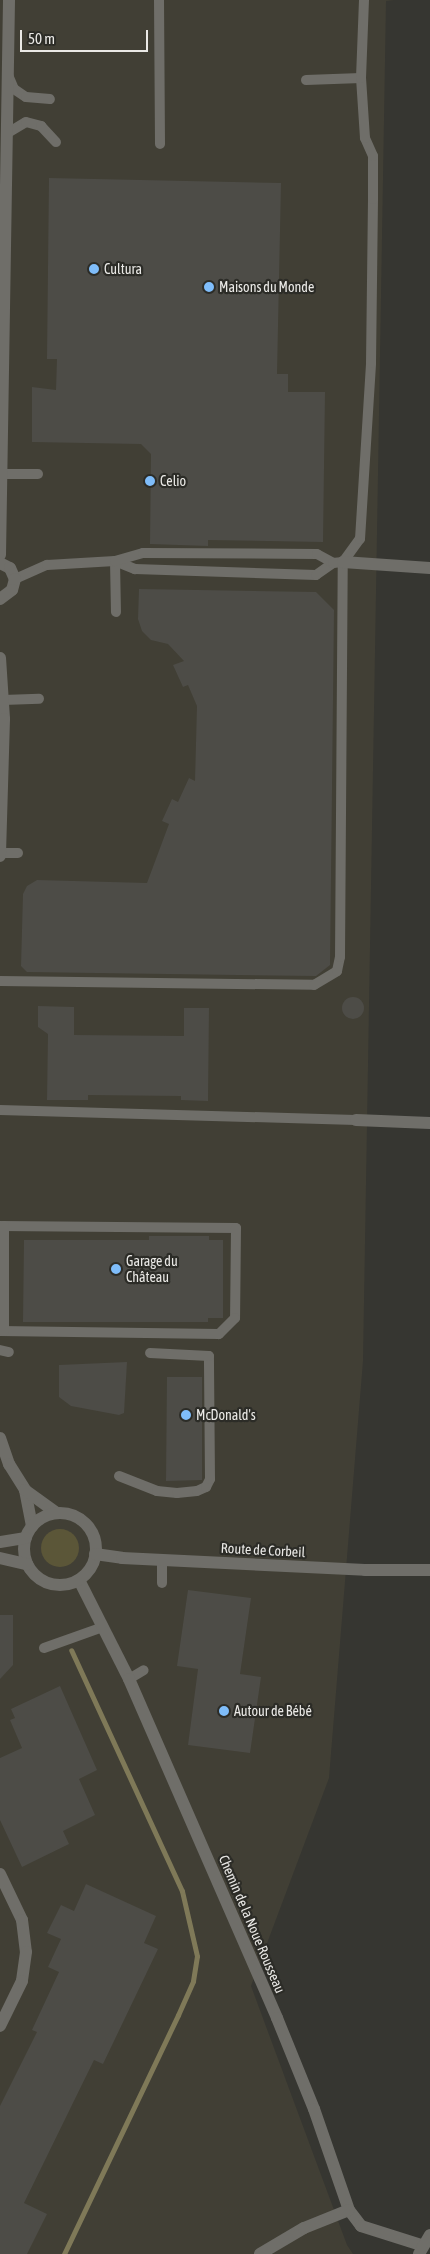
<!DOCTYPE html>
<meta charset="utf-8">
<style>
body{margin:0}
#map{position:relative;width:430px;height:2254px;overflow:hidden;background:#363631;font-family:"Asap Condensed",sans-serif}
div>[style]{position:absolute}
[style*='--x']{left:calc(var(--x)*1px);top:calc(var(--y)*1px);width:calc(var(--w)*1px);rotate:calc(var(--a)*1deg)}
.built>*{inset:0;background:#413f35}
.green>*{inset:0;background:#5b5638}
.round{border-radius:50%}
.stream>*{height:5px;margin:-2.5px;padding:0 2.5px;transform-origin:2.5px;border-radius:2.5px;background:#7f7958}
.building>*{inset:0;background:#4d4c47}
.lane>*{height:10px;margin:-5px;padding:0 5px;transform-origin:5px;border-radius:5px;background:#6f6e69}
.street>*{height:12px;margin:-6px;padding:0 6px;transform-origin:6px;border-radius:6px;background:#6f6e69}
.secondary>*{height:12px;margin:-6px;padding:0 6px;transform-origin:6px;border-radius:6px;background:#6f6e69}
.secondary>.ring{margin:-6px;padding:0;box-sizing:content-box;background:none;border:12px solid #6f6e69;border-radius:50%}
.dots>*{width:14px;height:14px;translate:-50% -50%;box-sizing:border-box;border:2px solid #2c2c27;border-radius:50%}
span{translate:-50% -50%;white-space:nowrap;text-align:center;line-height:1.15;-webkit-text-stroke:4.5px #2c2c27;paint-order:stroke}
.poi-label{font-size:14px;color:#eae9e6}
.left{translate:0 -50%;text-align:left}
.street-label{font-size:14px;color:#eae9e6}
.scale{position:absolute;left:20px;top:30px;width:128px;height:22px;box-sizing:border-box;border:2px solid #eae9e6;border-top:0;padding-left:6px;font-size:15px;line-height:18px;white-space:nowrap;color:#eae9e6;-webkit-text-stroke:4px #2c2c27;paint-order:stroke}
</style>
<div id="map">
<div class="built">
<div style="clip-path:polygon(0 0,394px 0,386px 1px,363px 1361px,329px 1778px,251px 1986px,347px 2245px,353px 2254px,0 2254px)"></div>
</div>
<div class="green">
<div class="round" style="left:41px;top:1529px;width:38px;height:38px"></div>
</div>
<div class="stream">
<div style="--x:64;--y:2254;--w:265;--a:-64.5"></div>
<div style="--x:178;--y:2015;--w:37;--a:-66"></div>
<div style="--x:193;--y:1981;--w:25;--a:-81"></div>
<div style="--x:197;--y:1956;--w:67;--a:-103"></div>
<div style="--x:182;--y:1891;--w:265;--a:-114.7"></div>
</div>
<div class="building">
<div style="clip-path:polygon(49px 178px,281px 183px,277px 374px,288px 374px,288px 392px,325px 392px,323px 542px,208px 540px,208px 546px,150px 544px,151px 454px,141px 444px,32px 442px,32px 387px,56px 390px,57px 359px,47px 359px)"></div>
<div style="clip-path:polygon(139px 589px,316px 592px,334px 610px,330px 965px,316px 976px,27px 972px,21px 966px,23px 894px,27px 886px,37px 880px,147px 883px,169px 824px,162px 821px,172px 799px,178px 802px,189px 778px,195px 781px,197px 706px,188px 685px,183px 687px,173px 665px,184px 661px,168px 644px,151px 640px,142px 631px,138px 619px)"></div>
<div class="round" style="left:342px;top:997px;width:22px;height:22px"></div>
<div style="clip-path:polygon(38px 1006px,74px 1007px,74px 1035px,184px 1036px,184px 1008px,209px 1008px,208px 1101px,181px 1100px,181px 1096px,88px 1095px,88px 1100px,47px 1100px,48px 1034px,38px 1027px)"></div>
<div style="clip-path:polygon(149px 1236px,209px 1236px,209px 1240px,223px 1240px,223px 1318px,208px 1318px,208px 1322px,23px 1322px,24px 1240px,149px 1240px)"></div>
<div style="clip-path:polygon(127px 1362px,124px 1413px,119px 1415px,71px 1406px,59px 1397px,59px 1365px)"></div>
<div style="clip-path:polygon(167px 1377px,202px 1377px,202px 1480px,166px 1481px)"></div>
<div style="clip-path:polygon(188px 1590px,251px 1598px,240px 1674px,261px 1677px,250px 1753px,188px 1745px,198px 1669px,177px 1666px)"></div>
<div style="clip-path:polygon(0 1615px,13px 1615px,13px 1665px,0 1679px)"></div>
<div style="clip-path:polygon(60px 1686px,97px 1770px,79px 1779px,95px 1815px,63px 1831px,69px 1844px,22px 1867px,0 1820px,0 1758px,22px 1748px,10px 1720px,15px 1718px,11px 1709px)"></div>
<div style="clip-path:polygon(86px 1884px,156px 1916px,144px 1943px,158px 1949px,103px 2064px,94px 2060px,24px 2203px,47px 2214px,27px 2254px,0 2254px,0 2106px,37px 2032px,32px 2030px,59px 1972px,48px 1967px,61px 1939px,47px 1933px,61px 1905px,74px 1911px)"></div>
</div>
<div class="lane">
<div style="--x:159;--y:0;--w:144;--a:89.6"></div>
<div style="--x:8;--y:75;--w:15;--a:67"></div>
<div style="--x:14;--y:89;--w:14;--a:34"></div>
<div style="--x:26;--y:97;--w:24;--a:5"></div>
<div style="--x:306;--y:80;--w:55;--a:-2.1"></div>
<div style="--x:6;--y:134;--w:23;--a:-31"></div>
<div style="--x:26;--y:122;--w:16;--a:15"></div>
<div style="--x:41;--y:126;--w:22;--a:47"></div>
<div style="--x:2;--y:474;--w:36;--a:0"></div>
<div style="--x:115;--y:561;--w:22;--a:22"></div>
<div style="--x:135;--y:569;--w:181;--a:1.9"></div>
<div style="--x:316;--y:575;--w:21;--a:-35"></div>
<div style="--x:115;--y:561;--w:51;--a:88.9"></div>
<div style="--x:15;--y:579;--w:35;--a:-24"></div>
<div style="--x:47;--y:565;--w:68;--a:-3.4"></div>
<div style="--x:115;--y:561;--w:29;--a:-16"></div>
<div style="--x:143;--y:553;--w:174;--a:0.3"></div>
<div style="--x:317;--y:554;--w:18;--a:29"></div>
<div style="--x:333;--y:563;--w:10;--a:-6"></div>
<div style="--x:343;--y:562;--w:29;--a:-54"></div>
<div style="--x:360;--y:539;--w:176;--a:-86.4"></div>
<div style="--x:371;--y:363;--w:164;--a:-89.3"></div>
<div style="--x:373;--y:199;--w:43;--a:-90"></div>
<div style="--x:373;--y:156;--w:20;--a:-114"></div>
<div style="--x:365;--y:138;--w:60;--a:-93.8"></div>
<div style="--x:361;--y:78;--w:78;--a:-87.8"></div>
<div style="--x:3;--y:700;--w:36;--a:-2"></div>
<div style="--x:0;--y:853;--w:18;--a:0"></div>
<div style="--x:0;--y:981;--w:314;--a:0.7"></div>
<div style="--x:314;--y:985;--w:27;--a:-31"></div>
<div style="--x:337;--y:971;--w:14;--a:-78"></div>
<div style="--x:340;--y:957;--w:395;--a:-89.6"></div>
<div style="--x:0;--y:1110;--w:356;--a:1.6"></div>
<div style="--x:0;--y:1226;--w:236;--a:0.5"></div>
<div style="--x:236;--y:1228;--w:90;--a:90.6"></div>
<div style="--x:235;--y:1318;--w:23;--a:135"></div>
<div style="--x:219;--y:1334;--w:219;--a:-179.2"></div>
<div style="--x:4;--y:1331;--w:105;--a:-90"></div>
<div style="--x:0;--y:1350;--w:9;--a:13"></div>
<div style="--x:119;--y:1476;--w:41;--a:21.5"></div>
<div style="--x:157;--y:1491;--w:20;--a:6"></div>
<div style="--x:177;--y:1493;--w:20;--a:-6"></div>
<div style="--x:197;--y:1491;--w:10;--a:-24"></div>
<div style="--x:206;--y:1487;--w:9;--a:-63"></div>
<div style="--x:210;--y:1479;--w:123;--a:-90.5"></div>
<div style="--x:209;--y:1356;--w:59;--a:-177.1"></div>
<div style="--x:162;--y:1560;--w:23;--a:90"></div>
<div style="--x:44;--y:1648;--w:63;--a:-19.6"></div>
<div style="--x:129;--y:1679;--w:17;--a:-31"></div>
</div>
<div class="street">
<div style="--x:0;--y:555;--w:555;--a:-89.07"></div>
<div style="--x:343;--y:562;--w:87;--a:3.9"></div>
<div style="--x:0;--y:563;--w:11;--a:27"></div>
<div style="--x:10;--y:568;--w:12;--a:66"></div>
<div style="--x:15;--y:579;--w:11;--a:105"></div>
<div style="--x:12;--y:590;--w:15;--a:143"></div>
<div style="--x:0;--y:658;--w:61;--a:86.2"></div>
<div style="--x:4;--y:719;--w:137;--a:91.7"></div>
<div style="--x:356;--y:1120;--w:74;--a:2.3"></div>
<div style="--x:0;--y:1438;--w:28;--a:71"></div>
<div style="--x:9;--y:1464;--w:31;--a:58"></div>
<div style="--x:25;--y:1490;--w:37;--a:79"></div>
<div style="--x:25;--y:1490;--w:39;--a:36"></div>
<div style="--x:79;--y:1580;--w:111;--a:63.2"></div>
<div style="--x:129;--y:1679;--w:370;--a:66.4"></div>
<div style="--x:277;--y:2018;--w:98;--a:67.9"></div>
<div style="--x:314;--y:2109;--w:107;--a:70.9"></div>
<div style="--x:349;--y:2210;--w:20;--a:53"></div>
<div style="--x:361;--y:2226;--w:63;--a:17.6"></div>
<div style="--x:0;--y:1874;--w:51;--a:64.4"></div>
<div style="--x:22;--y:1920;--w:32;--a:83"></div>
<div style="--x:26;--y:1952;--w:29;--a:98"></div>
<div style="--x:22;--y:1981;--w:50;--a:116.1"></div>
<div style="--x:260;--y:2254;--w:51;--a:-30.6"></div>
<div style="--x:304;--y:2228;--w:48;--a:-21.8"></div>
</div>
<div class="secondary">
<div class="ring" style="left:24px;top:1513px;width:60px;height:60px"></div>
<div style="--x:0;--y:1542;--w:26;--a:-9"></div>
<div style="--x:95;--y:1554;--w:27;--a:8"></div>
<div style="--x:122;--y:1558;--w:243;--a:2.8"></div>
<div style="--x:365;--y:1570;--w:65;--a:0"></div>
<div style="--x:0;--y:1558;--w:28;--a:13"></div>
<div style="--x:419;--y:2254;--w:22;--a:-60"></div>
</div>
<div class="dots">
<div style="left:94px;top:269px;background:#7fbdfa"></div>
<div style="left:209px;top:287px;background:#7fbdfa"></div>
<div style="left:150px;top:481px;background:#7fbdfa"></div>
<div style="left:116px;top:1269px;background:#7fbdfa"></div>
<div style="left:186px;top:1415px;background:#7fbdfa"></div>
<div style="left:224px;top:1711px;background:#7fbdfa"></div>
</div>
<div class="poi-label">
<span class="left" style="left:104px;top:269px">Cultura</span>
<span class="left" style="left:219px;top:287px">Maisons du Monde</span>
<span class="left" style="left:160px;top:481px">Celio</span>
<span class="left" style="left:126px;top:1269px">Garage du<br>Château</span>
<span class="left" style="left:196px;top:1415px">McDonald's</span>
<span class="left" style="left:234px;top:1711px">Autour de Bébé</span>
</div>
<div class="street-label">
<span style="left:263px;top:1550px;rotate:3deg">Route de Corbeil</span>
<span style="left:252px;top:1924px;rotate:67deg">Chemin de la Noue Rousseau</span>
</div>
<div class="scale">50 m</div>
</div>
